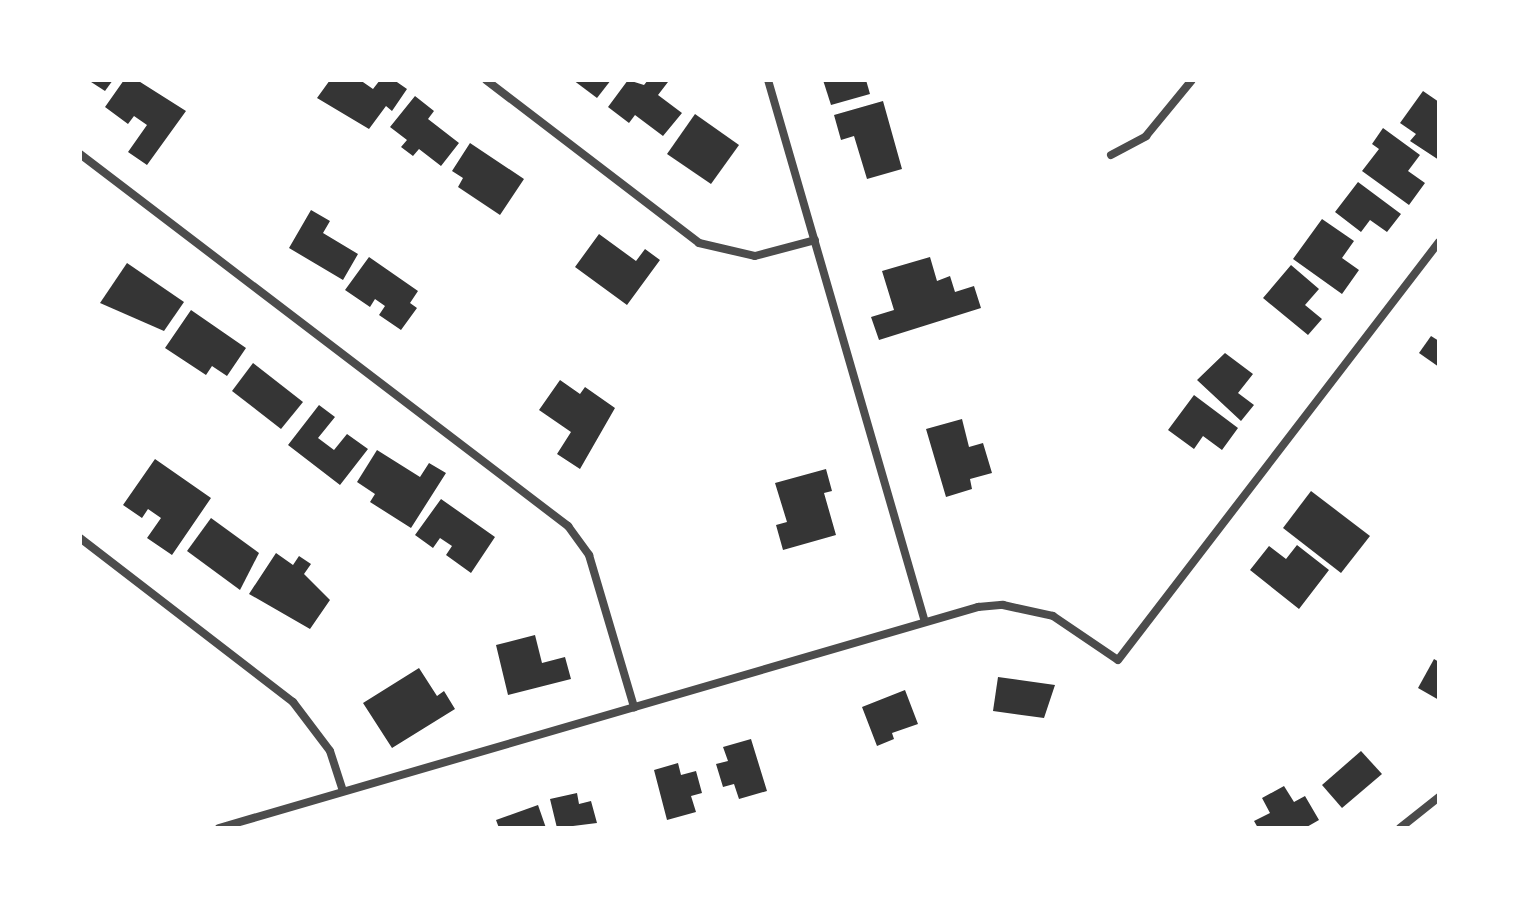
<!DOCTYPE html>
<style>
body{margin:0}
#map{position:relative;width:1519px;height:908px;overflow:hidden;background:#fff;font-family:"Roboto Condensed",sans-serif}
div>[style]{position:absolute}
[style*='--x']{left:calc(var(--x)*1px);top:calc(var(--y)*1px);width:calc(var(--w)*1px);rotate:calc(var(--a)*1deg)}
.building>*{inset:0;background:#353535}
.minor>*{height:8px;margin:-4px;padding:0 4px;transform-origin:4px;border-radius:4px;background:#4c4c4c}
span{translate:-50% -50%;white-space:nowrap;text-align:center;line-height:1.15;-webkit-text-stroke:8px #fff;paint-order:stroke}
.frame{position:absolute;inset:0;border:82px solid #fff;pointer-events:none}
</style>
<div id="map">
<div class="building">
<div style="clip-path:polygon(88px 80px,113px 80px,105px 91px)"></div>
<div style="clip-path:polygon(124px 80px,137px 80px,186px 111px,147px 165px,128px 152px,147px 125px,134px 116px,128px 124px,105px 107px)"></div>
<div style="clip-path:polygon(330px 80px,360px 80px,373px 89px,380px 80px,394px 80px,407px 89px,392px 111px,386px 106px,369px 129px,317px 98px)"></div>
<div style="clip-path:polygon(573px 80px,611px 80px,597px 98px)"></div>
<div style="clip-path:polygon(628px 80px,644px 85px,648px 80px,668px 82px,658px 95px,682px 113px,663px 136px,635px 115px,629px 123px,608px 107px)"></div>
<div style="clip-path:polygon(823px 80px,866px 80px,870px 94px,831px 105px)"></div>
<div style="clip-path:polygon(1423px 91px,1439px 102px,1439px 160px,1410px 141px,1416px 134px,1400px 123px)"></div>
<div style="clip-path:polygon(415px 96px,434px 111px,428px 119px,459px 143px,441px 166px,419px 149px,413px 156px,401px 147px,407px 140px,390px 127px)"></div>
<div style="clip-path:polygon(883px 101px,902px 169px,867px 179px,854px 136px,841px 140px,834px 115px)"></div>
<div style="clip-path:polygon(695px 114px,739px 145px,711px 184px,667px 154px)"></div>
<div style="clip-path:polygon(1383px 128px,1420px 155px,1408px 171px,1425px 183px,1409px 205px,1362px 171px,1379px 149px,1372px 144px)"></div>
<div style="clip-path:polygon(470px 143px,524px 179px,500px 215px,458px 187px,463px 178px,452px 171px)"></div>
<div style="clip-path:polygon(1358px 182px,1401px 214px,1387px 232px,1370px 220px,1361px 232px,1335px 212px)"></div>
<div style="clip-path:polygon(311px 210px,330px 221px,323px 233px,358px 254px,343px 280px,289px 248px)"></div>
<div style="clip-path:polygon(1322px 219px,1354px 241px,1342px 258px,1359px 270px,1342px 294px,1293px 259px)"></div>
<div style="clip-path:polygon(599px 234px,636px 261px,645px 249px,660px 260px,627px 305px,575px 267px)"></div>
<div style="clip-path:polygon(369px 257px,418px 291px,410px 303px,417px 308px,401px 330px,379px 315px,385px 306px,375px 299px,370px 307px,345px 290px)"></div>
<div style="clip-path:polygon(930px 257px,937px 281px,950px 276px,955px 292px,974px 286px,981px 308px,879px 340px,871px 317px,894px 310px,882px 271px)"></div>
<div style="clip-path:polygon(127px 263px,184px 302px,164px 331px,100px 303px)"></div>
<div style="clip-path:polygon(1291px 265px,1319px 289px,1305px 305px,1322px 319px,1308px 335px,1263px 298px)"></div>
<div style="clip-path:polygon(191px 310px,246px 348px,227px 376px,212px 366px,206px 375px,165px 348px)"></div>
<div style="clip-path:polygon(1431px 336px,1439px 341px,1439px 367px,1419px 353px)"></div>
<div style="clip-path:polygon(1225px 353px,1253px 374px,1238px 393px,1254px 405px,1241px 421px,1197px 380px)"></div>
<div style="clip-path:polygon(253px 363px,303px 402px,281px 429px,232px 391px)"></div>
<div style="clip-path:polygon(560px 380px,580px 394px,585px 387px,615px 408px,580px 469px,557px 454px,571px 432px,539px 410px)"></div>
<div style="clip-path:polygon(1194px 395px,1238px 428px,1222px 450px,1203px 436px,1194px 449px,1168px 430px)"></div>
<div style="clip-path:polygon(319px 405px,335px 417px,318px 438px,334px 450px,347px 434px,368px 449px,340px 485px,288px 445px)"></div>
<div style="clip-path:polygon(962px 419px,969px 447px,983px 443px,992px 473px,970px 479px,972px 489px,946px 497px,926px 429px)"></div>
<div style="clip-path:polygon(377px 450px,420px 477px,429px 463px,446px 473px,411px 528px,370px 502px,375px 494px,357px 482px)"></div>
<div style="clip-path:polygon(155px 459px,211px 498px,172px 555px,147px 538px,161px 518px,148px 509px,142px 518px,123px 505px)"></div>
<div style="clip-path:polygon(826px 469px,832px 491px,824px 493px,836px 535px,783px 550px,776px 525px,787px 522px,775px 483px)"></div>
<div style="clip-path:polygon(1311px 491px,1370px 536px,1341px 573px,1283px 528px)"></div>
<div style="clip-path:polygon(441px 499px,495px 537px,471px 573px,446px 555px,452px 546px,440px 538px,433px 548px,415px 535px)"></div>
<div style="clip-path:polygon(211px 518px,259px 553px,240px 590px,187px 551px)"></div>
<div style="clip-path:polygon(1297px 545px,1329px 570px,1299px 609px,1250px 570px,1269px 546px,1286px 559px)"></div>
<div style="clip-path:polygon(276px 553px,293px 565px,299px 556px,311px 564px,304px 574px,330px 600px,310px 629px,249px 594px)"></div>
<div style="clip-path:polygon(535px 635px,542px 663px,565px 657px,571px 679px,508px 695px,496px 645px)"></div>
<div style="clip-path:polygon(1434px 659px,1439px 662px,1439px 700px,1418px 688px)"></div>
<div style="clip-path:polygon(419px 668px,437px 696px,444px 691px,455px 709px,392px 748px,363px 703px)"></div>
<div style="clip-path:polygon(998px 677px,1055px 685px,1044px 718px,993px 711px)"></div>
<div style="clip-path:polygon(905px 690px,918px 724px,892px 733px,894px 739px,877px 746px,862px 707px)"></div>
<div style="clip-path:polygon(751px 739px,767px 791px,739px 799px,734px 784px,723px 787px,716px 764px,728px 761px,723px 747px)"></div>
<div style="clip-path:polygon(1361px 751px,1382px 774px,1342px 808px,1322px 785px)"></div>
<div style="clip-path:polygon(678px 763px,681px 775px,696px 771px,702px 793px,691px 796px,696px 812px,667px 820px,654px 770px)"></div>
<div style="clip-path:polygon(1284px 786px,1294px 802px,1305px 796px,1319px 820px,1305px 828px,1258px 828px,1254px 821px,1270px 813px,1262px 798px)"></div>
<div style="clip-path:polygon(577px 793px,579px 804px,591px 801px,597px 823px,557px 828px,550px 799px)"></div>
<div style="clip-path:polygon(538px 805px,546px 828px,499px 828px,496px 820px)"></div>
</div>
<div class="minor">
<div style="--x:486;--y:80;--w:268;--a:37.4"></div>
<div style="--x:699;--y:243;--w:57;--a:13.1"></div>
<div style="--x:755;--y:256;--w:62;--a:-14.9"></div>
<div style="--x:768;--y:80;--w:564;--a:73.85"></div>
<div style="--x:80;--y:154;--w:614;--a:37.32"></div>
<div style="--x:568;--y:526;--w:36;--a:54"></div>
<div style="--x:589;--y:555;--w:159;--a:73.5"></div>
<div style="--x:1111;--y:155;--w:40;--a:-28"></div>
<div style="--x:1146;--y:136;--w:72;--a:-50.6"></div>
<div style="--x:80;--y:538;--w:269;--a:37.6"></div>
<div style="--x:293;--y:702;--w:61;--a:52.9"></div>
<div style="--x:330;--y:751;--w:42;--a:72"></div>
<div style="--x:219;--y:828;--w:791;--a:-16.23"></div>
<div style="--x:978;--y:607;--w:25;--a:-5"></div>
<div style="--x:1003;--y:605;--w:51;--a:12.4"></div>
<div style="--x:1053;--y:616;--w:78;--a:34.1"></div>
<div style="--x:1118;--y:660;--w:527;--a:-52.48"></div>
<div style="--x:1400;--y:828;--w:50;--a:-38.5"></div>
</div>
<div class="frame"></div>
</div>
